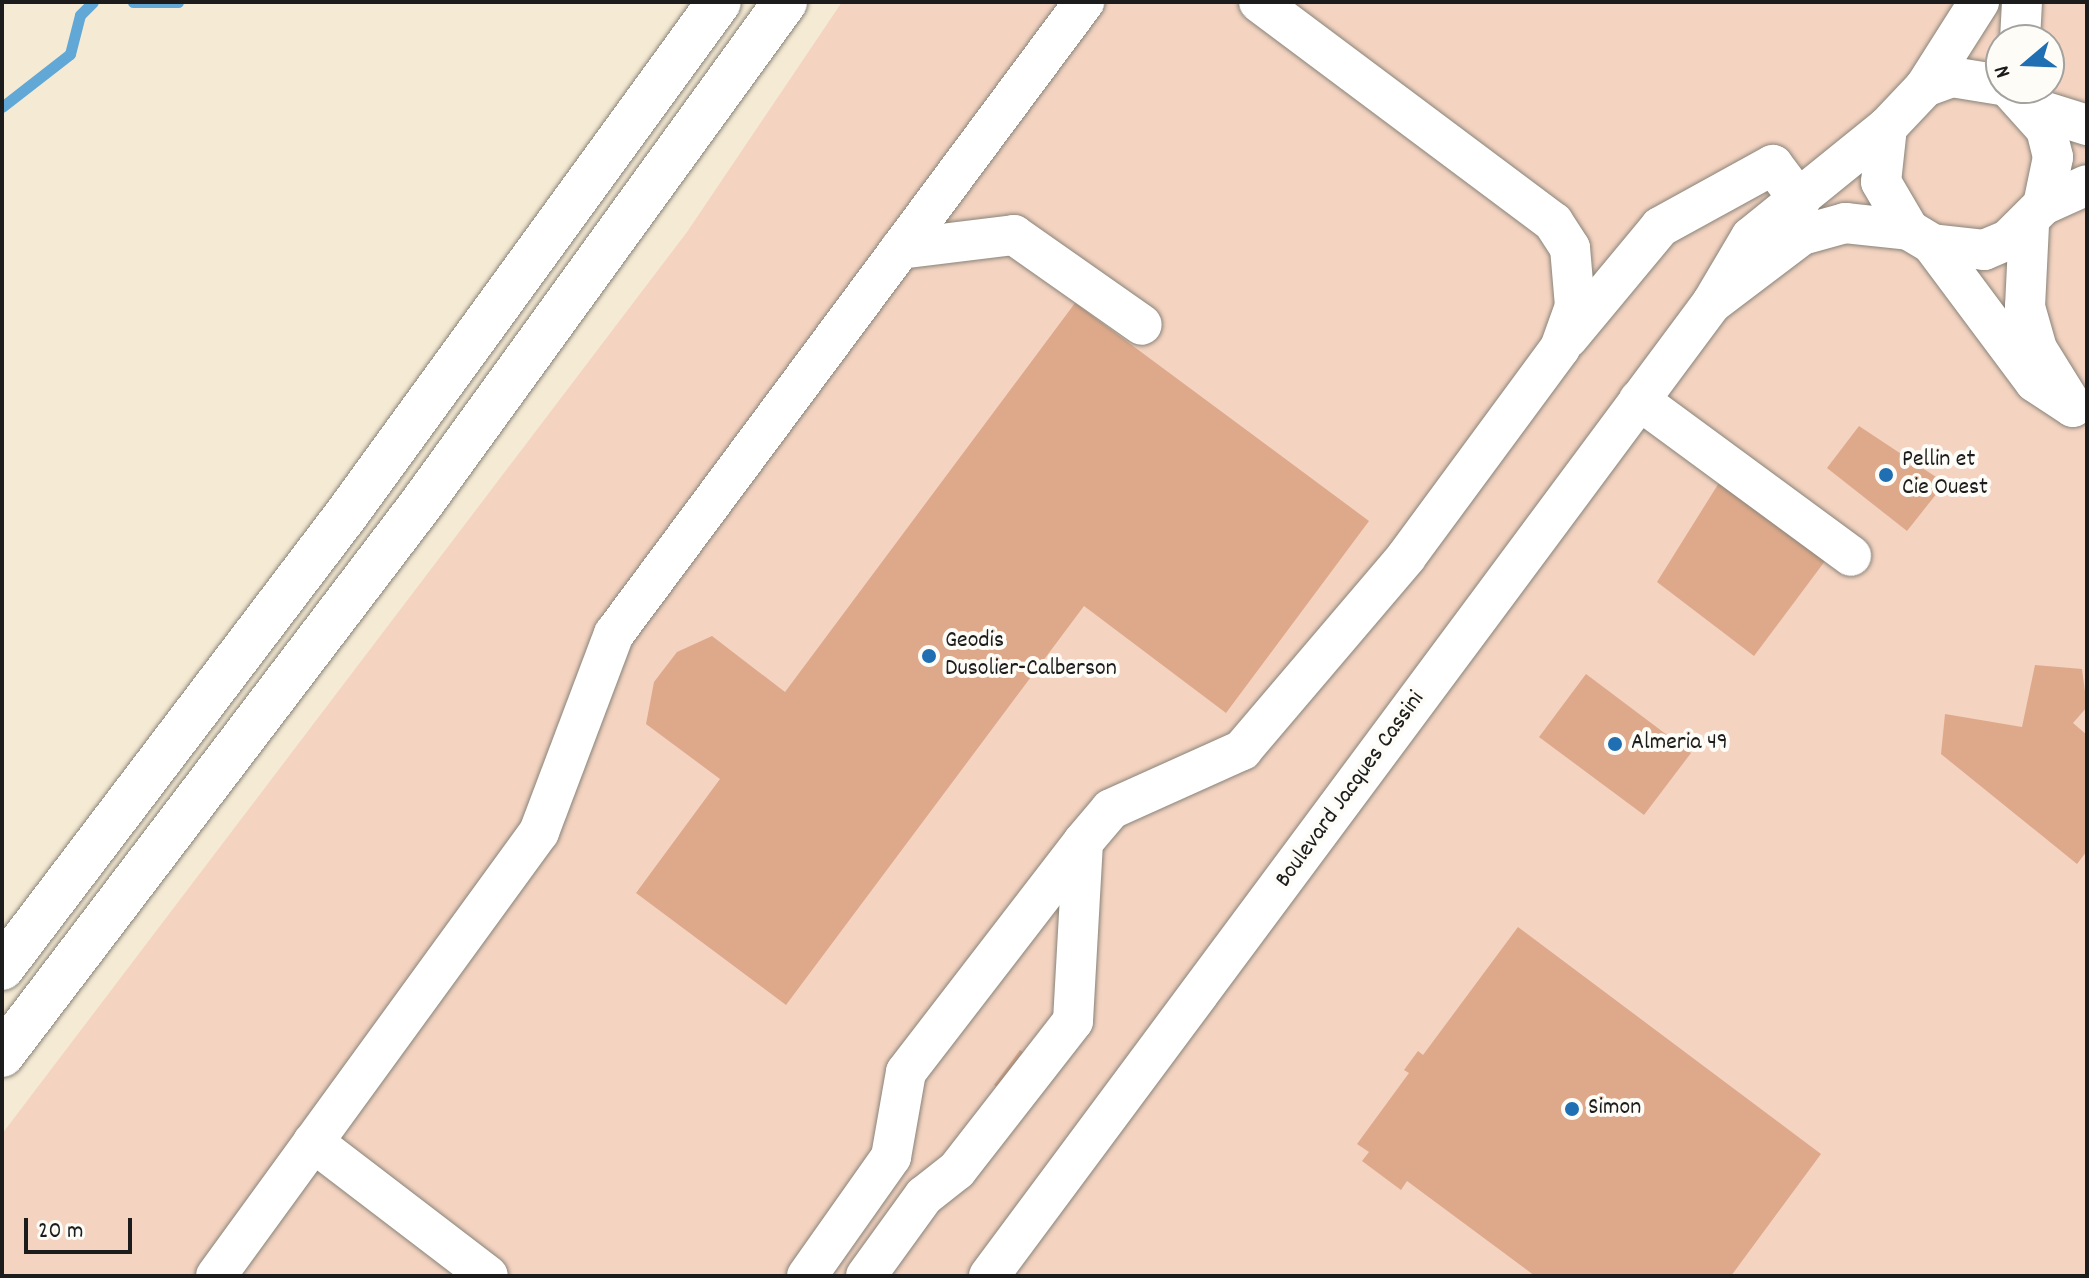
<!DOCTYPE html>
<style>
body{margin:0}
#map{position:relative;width:2089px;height:1278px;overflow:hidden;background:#f5ead4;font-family:Dekko,sans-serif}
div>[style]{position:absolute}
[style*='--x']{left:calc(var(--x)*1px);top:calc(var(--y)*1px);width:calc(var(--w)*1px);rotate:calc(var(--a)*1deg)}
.built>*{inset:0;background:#f4d3c1}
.stream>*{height:11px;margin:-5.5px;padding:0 5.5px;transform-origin:5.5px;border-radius:5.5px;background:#61a8d7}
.building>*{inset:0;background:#dea98b}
.roads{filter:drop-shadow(0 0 2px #888378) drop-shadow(0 0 2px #888378)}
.minor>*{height:40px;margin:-20px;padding:0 20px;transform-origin:20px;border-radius:20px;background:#fff}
.highway>*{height:44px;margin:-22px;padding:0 22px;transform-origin:22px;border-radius:22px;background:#fff}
.dots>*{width:22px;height:22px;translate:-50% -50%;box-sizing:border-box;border:4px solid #fdfcf7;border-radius:50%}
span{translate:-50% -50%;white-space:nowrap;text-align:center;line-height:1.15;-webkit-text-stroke:8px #fdfcf7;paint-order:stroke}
.poi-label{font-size:24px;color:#1c1c1c}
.left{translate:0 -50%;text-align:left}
.street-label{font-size:24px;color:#1c1c1c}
.frame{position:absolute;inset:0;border:4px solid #1c1c1c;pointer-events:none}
.north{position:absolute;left:1985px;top:24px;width:80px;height:80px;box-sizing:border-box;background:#fdfcf7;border:2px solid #a3a29f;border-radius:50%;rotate:251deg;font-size:22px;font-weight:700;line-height:32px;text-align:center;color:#1c1c1c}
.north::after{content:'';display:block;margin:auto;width:28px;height:36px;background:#1f6fb2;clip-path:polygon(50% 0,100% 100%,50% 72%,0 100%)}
.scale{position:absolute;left:24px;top:1218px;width:108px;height:36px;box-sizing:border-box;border:4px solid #1c1c1c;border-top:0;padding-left:10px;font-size:24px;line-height:28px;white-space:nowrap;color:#1c1c1c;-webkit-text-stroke:6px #fdfcf7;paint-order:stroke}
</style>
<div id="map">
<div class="built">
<div style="clip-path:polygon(evenodd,842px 2px,2087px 2px,2087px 1276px,2px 1276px,2px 1134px,687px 232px,842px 2px,2001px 40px,2049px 40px,2049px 88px,2001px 88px,2001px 40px)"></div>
</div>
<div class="stream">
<div style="--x:133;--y:2;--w:45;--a:0"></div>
<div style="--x:2;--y:107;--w:86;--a:-37.9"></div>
<div style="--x:70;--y:54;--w:40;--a:-75.6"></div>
<div style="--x:80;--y:15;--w:18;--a:-45"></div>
</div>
<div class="building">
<div style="clip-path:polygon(1075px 303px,1369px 521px,1226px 713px,1084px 606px,786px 1005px,636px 893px,720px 779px,646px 724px,654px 682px,677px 652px,712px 636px,785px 692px)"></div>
<div style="clip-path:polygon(1859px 426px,1945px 483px,1907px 531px,1827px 468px)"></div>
<div style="clip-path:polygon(1722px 478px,1828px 557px,1754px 656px,1657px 582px)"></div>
<div style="clip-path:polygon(2035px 665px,2082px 669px,2087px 707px,2073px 723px,2087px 735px,2087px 851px,2077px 864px,1941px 754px,1945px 714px,2022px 727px)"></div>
<div style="clip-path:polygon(1586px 674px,1691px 753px,1644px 815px,1539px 737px)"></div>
<div style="clip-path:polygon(1518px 927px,1821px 1154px,1731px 1276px,1535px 1276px,1407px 1181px,1401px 1190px,1362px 1161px,1369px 1152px,1357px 1144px,1409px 1073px,1404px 1070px,1418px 1051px,1423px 1055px)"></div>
<div style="clip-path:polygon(1020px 1050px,1030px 1057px,1005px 1092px,994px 1085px)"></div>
</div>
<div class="roads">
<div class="minor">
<div style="--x:2020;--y:40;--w:38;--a:-87"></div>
<div style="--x:2001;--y:85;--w:50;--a:-170.7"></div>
<div style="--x:1952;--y:77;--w:29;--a:160"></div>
<div style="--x:1925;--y:87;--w:55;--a:133.5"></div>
<div style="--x:1887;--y:127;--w:55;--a:96.2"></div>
<div style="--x:1881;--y:182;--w:56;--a:59.7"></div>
<div style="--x:1909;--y:230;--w:27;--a:31"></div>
<div style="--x:1932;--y:244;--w:52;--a:6.6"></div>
<div style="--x:1984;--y:250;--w:26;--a:-23"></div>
<div style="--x:2008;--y:240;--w:49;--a:-45"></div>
<div style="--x:2043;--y:205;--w:49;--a:-78.2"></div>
<div style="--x:2053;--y:157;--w:29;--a:-104"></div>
<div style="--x:2046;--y:129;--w:55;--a:-132.1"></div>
<div style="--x:1925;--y:87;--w:101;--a:-57.6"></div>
<div style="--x:2033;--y:108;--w:57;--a:17.5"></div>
<div style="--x:1887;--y:127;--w:175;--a:141"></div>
<div style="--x:1751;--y:237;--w:77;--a:120.6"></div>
<div style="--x:1712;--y:303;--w:113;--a:-37.1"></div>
<div style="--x:1802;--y:235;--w:45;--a:-15.6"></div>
<div style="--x:1845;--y:223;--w:64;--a:6.2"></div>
<div style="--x:2043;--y:205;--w:48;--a:-24.4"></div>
<div style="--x:1932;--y:244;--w:172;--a:53.3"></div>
<div style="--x:2035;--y:382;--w:45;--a:33.3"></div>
<div style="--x:2073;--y:407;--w:68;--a:-121.8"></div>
<div style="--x:2037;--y:349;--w:44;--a:-105.9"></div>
<div style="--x:2025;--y:307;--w:82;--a:-87.2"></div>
<div style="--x:900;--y:249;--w:115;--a:-7"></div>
<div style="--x:1014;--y:235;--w:156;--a:35.1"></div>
<div style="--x:1568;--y:338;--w:144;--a:-50.3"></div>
<div style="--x:1660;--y:227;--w:129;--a:-28.8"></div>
<div style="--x:1773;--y:165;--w:45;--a:53.1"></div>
<div style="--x:1639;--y:400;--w:263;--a:36.3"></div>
<div style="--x:313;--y:1142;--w:220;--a:37.4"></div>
<div style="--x:216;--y:1276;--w:549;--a:-53.96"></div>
<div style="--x:539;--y:832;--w:212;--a:-69.3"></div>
<div style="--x:614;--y:634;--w:788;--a:-53.36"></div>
<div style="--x:807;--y:1276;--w:146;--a:-54.8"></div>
<div style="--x:891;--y:1157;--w:86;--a:-80"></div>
<div style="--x:906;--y:1072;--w:290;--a:-52.4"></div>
<div style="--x:1083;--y:842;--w:43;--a:-49.7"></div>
<div style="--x:1111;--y:809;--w:144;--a:-24.2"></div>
<div style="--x:1242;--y:750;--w:253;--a:-49.6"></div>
<div style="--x:1406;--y:557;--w:260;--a:-53.6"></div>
<div style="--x:1560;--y:348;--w:45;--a:-70.3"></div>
<div style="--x:1575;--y:306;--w:58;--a:-94.9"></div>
<div style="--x:1570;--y:248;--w:31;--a:-123"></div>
<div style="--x:1553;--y:222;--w:367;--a:-143.2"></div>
<div style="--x:866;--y:1276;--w:99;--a:-54.1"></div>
<div style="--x:924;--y:1196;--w:42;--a:-38.2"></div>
<div style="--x:957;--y:1170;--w:189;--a:-52.1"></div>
<div style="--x:1073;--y:1021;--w:179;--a:-86.8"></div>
<div style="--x:989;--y:1276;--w:1212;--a:-53.39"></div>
</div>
<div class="highway">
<div style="--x:2;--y:968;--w:569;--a:-52.79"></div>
<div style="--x:346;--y:515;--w:634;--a:-53.98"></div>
<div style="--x:2;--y:1055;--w:694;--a:-52.73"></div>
<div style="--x:422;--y:503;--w:619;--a:-54.07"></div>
</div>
</div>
<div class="dots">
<div style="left:1886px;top:475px;background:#1f6fb2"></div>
<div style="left:929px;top:656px;background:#1f6fb2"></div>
<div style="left:1615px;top:744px;background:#1f6fb2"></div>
<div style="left:1572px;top:1109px;background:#1f6fb2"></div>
</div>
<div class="poi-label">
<span class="left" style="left:1902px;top:475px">Pellin et<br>Cie Ouest</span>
<span class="left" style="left:945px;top:656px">Geodis<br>Dusolier-Calberson</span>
<span class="left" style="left:1631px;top:744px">Almeria 49</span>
<span class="left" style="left:1588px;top:1109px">Simon</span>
</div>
<div class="street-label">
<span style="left:1351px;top:790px;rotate:-54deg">Boulevard Jacques Cassini</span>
</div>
<div class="frame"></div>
<div class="north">N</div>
<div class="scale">20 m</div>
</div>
